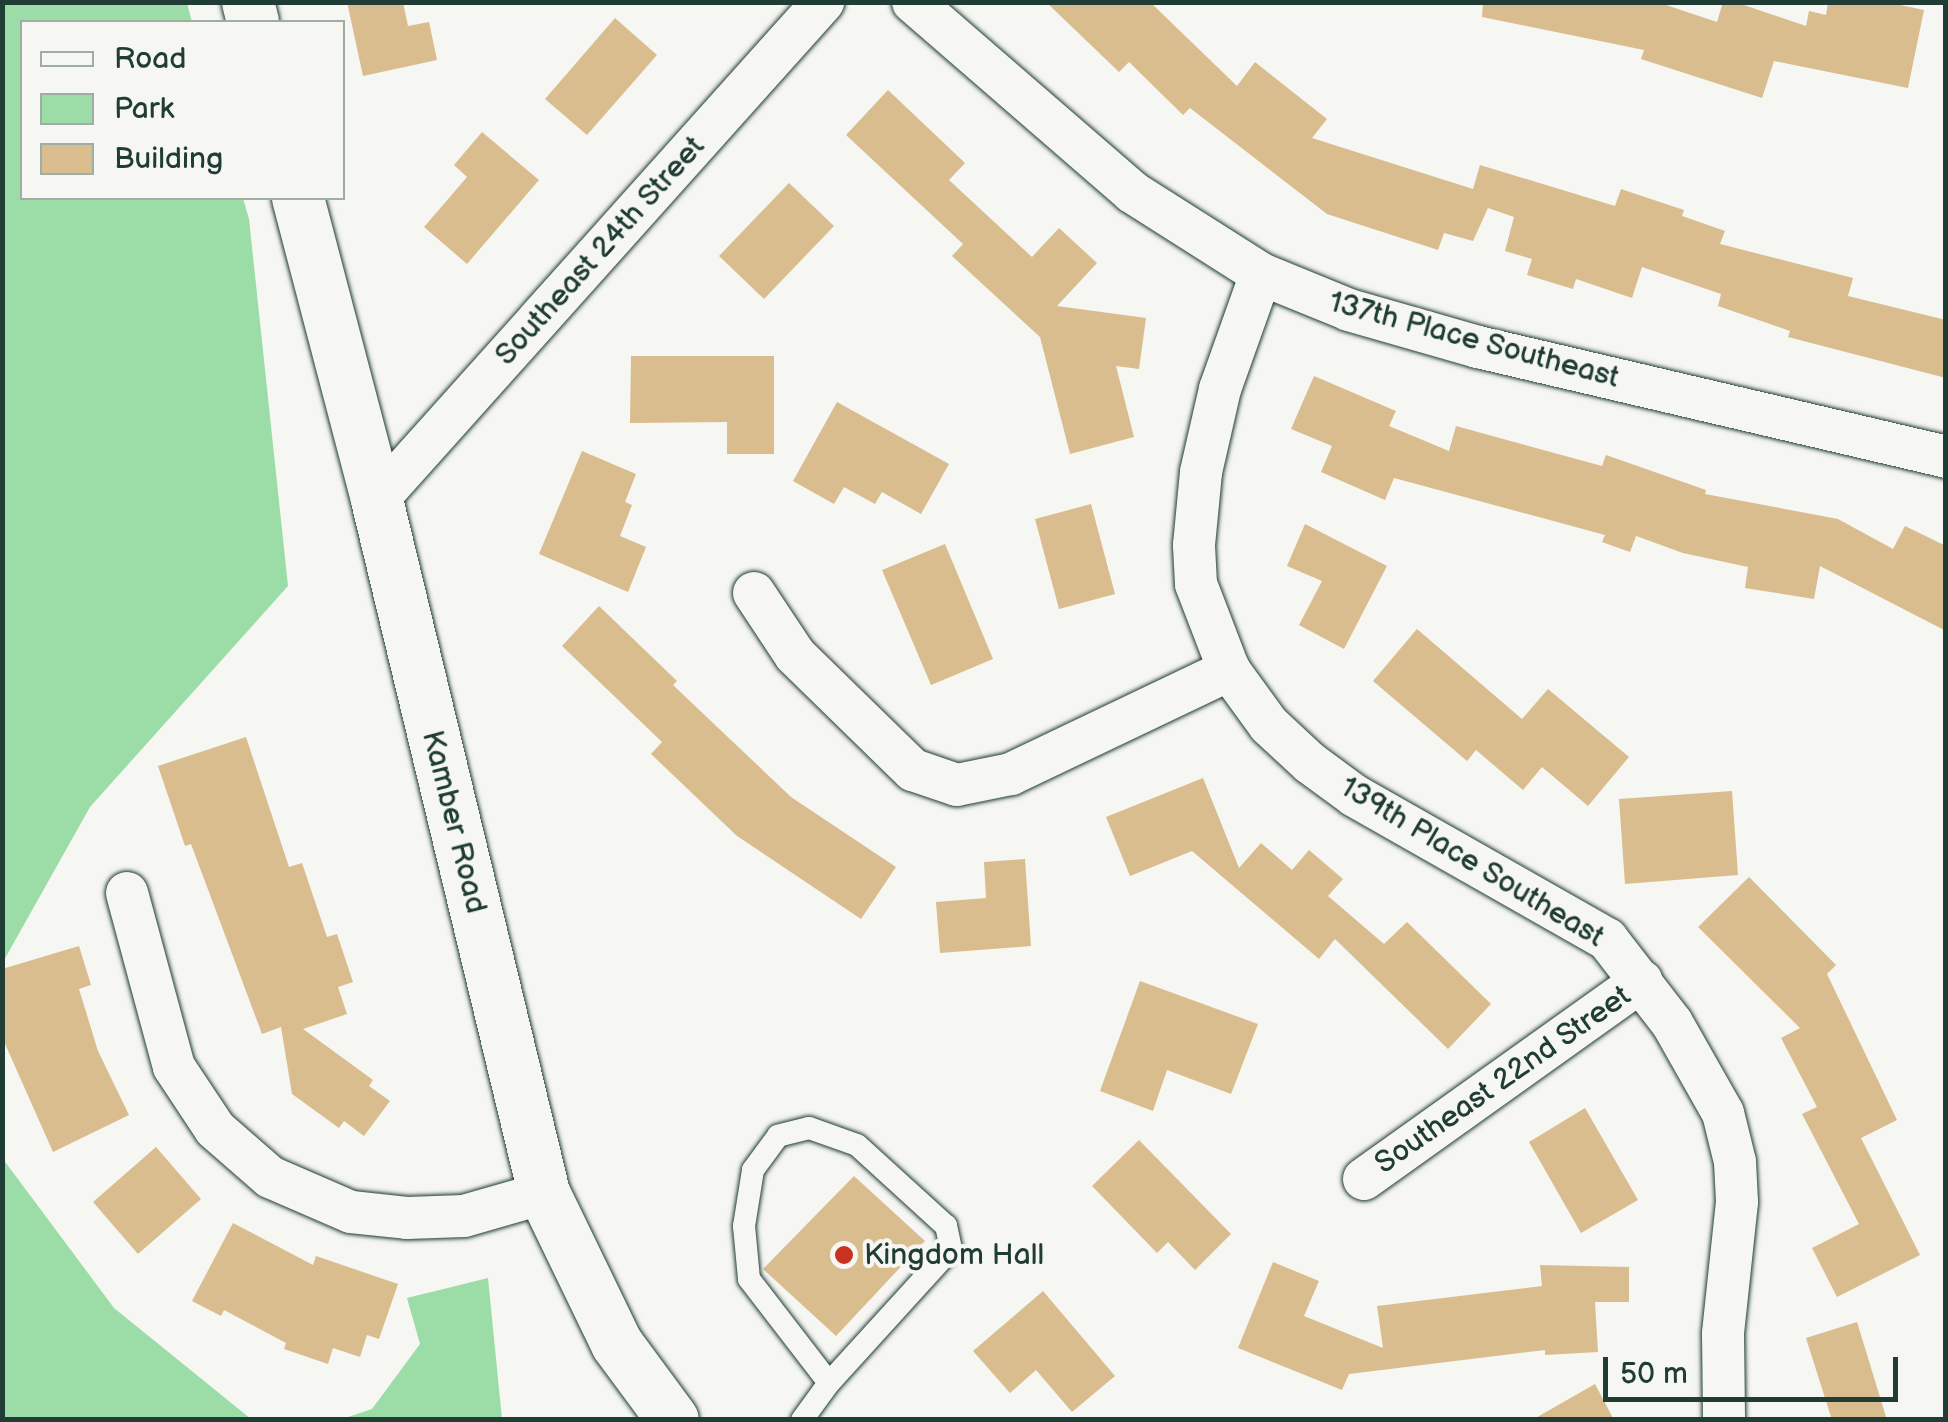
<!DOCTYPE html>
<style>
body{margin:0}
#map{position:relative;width:1948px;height:1422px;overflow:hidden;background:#f6f6f2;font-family:"Balsamiq Sans",sans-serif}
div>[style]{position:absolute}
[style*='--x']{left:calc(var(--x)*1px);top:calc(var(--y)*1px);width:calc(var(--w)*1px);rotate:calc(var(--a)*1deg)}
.green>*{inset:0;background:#9cdda7}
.building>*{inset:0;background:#d9bd8e}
.roads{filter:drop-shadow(0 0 2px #1f3d34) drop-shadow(0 0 2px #1f3d34)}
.service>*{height:22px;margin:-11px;padding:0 11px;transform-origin:11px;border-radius:11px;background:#f6f6f2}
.minor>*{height:42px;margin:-21px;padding:0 21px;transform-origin:21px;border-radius:21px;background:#f6f6f2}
.tertiary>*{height:52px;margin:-26px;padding:0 26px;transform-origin:26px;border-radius:26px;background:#f6f6f2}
.dots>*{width:28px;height:28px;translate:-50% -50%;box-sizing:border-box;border:5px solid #f6f6f2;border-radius:50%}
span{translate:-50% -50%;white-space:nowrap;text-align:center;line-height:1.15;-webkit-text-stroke:8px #f6f6f2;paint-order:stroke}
.street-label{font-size:30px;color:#1f3d34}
.poi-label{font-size:30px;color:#1f3d34}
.left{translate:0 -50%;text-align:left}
.frame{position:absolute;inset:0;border:5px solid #1f3d34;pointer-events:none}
.legend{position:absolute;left:20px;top:20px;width:325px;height:180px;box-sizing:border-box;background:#f6f6f2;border:2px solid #a0aca6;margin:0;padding:12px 18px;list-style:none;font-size:30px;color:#1f3d34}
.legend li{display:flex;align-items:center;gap:20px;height:50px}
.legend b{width:50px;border:2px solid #a0aca6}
.scale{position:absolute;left:1603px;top:1357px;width:295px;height:45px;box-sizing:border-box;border:5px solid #1f3d34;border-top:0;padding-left:12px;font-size:30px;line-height:35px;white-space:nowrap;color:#1f3d34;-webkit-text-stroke:8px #f6f6f2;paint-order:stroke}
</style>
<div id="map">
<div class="green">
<div style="clip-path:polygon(3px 2px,187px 3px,192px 22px,22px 22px,22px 198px,243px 198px,249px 219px,288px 586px,90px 807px,3px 962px)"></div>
<div style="clip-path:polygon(3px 1159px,114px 1308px,251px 1419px,3px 1419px)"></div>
<div style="clip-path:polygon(488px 1278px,502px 1419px,342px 1419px,372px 1409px,420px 1344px,407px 1298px)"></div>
</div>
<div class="building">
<div style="clip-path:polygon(347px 2px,403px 2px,408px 26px,429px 22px,437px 60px,363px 76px)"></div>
<div style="clip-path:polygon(1046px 2px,1150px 2px,1237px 86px,1255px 62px,1327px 119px,1312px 138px,1473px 189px,1480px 165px,1615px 206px,1621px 189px,1684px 210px,1682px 216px,1725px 231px,1720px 244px,1853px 278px,1848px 296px,1946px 320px,1946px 378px,1788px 337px,1790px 331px,1718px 306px,1721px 294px,1642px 267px,1632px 298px,1576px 279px,1573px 289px,1527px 275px,1532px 259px,1505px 251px,1514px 217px,1488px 208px,1473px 241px,1444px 233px,1438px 250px,1327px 214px,1190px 108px,1183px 115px,1129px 62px,1119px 72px)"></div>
<div style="clip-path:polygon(1483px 2px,1657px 2px,1717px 22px,1723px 2px,1735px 2px,1806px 26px,1809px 11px,1826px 15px,1828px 2px,1886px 2px,1924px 10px,1908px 88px,1774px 61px,1762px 98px,1641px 59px,1644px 50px,1482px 17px)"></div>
<div style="clip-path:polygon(615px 18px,657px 55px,587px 135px,545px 99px)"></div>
<div style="clip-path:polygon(888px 90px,965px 163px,949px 180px,1032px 257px,1059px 228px,1097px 263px,1057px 306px,1146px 318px,1139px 369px,1116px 366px,1134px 437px,1070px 454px,1040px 337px,952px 256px,963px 244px,846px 135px)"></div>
<div style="clip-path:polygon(482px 132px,539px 180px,467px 264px,424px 227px,467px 177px,454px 165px)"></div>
<div style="clip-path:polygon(789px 183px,834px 226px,764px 299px,719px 256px)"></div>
<div style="clip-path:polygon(631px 356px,774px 356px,774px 454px,727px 454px,727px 422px,630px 423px)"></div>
<div style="clip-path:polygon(1314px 376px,1396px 411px,1389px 426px,1449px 451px,1456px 426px,1602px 466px,1606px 455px,1706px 490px,1705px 494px,1838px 519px,1893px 549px,1905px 526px,1946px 546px,1946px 631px,1820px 566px,1814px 599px,1745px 588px,1748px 567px,1683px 553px,1636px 536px,1630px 552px,1602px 542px,1605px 535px,1394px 478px,1385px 500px,1321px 472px,1332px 446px,1291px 429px)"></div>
<div style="clip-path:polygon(837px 402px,949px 464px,921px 514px,882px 492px,875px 504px,844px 487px,834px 504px,793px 481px)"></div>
<div style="clip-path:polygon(582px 451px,636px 474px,625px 502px,632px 505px,620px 536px,646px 547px,628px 592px,539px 554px)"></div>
<div style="clip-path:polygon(1091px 504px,1115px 594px,1059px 609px,1035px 519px)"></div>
<div style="clip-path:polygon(1305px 524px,1387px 566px,1344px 649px,1299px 625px,1322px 581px,1287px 566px)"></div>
<div style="clip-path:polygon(945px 544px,993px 659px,931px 685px,882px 570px)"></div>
<div style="clip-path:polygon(599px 606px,677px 681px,673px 685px,791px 797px,896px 867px,861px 919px,737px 836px,651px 754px,662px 742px,562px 646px)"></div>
<div style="clip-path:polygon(1417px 629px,1522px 719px,1548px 689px,1629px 757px,1588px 806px,1542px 767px,1523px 790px,1476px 750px,1467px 761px,1373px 681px)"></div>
<div style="clip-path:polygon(246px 737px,289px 867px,302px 863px,327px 937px,337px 934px,353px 982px,338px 987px,347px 1014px,303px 1029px,373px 1080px,369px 1086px,390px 1101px,364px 1136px,344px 1121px,339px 1128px,292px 1094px,281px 1027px,262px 1034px,191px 844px,185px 846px,158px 766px)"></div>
<div style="clip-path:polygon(1203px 778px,1239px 868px,1261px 843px,1292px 870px,1309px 850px,1343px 879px,1328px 896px,1384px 944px,1407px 922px,1491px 1004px,1448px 1049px,1335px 939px,1319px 959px,1192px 851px,1130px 876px,1106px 817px)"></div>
<div style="clip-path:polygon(1732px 791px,1738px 875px,1625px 884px,1619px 799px)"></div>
<div style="clip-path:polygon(1025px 859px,1031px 946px,940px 953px,936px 902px,986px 898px,984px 862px)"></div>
<div style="clip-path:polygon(1749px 877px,1836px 965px,1827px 974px,1897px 1120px,1861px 1138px,1920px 1255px,1837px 1297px,1812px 1248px,1859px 1224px,1802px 1114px,1817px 1107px,1781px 1038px,1800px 1028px,1698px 927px)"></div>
<div style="clip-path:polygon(79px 946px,91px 985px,79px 989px,98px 1051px,129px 1115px,53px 1152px,2px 1037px,2px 969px)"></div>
<div style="clip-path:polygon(1140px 981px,1258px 1024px,1231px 1094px,1167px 1070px,1153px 1111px,1100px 1091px)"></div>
<div style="clip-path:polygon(1585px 1108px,1638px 1200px,1581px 1233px,1529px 1142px)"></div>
<div style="clip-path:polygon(1139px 1140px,1231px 1234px,1195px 1270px,1168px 1242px,1157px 1253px,1092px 1186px)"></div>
<div style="clip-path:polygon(156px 1147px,201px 1199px,138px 1254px,93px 1202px)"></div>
<div style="clip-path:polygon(854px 1176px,925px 1241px,836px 1336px,763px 1269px)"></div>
<div style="clip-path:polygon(233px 1223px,313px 1265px,316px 1256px,398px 1284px,379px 1339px,367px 1335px,360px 1357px,333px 1348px,328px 1364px,284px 1349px,286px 1343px,224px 1310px,221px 1316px,192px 1301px)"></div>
<div style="clip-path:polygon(1273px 1262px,1319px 1281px,1304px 1316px,1383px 1348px,1377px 1306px,1542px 1286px,1540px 1265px,1629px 1267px,1629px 1302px,1595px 1302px,1598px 1352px,1545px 1355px,1545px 1350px,1349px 1374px,1342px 1390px,1238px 1348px)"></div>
<div style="clip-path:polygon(1043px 1291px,1115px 1376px,1072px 1412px,1036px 1370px,1010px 1393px,973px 1351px)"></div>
<div style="clip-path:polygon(1857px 1322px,1887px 1420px,1832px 1420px,1806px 1338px)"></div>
<div style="clip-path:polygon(1595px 1384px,1614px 1420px,1532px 1420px)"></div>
</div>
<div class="roads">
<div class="service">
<div style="--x:802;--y:1420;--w:46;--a:-53.9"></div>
<div style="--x:829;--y:1383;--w:181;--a:-47.7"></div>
<div style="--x:951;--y:1249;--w:24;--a:-102"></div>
<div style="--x:946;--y:1226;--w:120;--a:-137.7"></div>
<div style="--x:857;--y:1145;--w:51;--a:-160.5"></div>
<div style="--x:809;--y:1128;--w:32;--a:166"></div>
<div style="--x:778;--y:1136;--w:42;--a:126.3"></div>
<div style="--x:753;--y:1170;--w:57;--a:99.1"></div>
<div style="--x:744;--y:1226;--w:53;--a:84.6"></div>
<div style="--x:749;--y:1279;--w:131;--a:52.4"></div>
</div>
<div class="minor">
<div style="--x:913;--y:2;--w:290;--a:40.9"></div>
<div style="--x:1132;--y:192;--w:153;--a:32.4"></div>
<div style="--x:1261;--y:274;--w:95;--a:22.2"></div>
<div style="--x:1349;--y:310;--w:134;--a:16"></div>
<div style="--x:1478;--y:347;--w:481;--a:13.2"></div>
<div style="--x:377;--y:500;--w:669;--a:-48.15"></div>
<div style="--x:754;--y:593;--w:74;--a:56.5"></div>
<div style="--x:795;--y:655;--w:165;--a:44.3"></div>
<div style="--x:913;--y:770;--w:46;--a:18.8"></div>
<div style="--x:957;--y:785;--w:55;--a:-11.5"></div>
<div style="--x:1011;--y:774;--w:242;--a:-25.5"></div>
<div style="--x:1229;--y:670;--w:92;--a:-111"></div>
<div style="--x:1196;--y:584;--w:39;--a:-93"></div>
<div style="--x:1194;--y:545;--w:73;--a:-84.5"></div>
<div style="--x:1201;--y:472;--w:85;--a:-77.1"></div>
<div style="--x:1220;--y:389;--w:122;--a:-70.4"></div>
<div style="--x:1229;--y:670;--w:68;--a:54"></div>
<div style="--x:1269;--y:725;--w:56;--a:42.8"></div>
<div style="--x:1310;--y:763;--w:56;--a:36.3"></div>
<div style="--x:1355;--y:796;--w:290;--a:29.6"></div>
<div style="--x:1607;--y:939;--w:106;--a:52.3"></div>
<div style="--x:1672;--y:1023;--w:103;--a:60.5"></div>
<div style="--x:1723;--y:1113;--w:50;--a:76.2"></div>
<div style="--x:1735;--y:1162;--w:40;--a:87.1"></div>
<div style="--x:1737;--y:1202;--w:133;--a:96.1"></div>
<div style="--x:1723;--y:1334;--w:86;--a:89.3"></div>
<div style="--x:127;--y:893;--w:180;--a:74.9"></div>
<div style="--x:174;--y:1067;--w:74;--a:56.5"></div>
<div style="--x:215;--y:1129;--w:73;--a:41.1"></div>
<div style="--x:270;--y:1177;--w:88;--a:23.4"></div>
<div style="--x:351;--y:1212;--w:56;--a:6.1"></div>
<div style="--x:407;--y:1218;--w:57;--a:-2"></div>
<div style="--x:464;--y:1216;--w:83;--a:-16"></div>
<div style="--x:1364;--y:1179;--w:341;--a:-35.5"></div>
</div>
<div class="tertiary">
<div style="--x:248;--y:2;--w:21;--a:76"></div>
<div style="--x:298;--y:198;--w:312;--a:75.3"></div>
<div style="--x:377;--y:500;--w:713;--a:76.45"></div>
<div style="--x:544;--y:1193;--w:168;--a:64.2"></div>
<div style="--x:617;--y:1344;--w:94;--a:53.6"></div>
</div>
</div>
<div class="dots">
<div style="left:844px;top:1255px;background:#c8321e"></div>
</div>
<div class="street-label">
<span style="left:600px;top:251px;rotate:-48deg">Southeast 24th Street</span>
<span style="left:1474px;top:340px;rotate:15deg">137th Place Southeast</span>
<span style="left:454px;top:822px;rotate:76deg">Kamber Road</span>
<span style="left:1472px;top:862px;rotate:31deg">139th Place Southeast</span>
<span style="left:1503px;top:1080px;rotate:-35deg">Southeast 22nd Street</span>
</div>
<div class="poi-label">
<span class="left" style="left:864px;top:1255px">Kingdom Hall</span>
</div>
<div class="frame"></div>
<ul class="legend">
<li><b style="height:12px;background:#f6f6f2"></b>Road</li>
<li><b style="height:28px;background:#9cdda7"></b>Park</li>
<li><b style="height:28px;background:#d9bd8e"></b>Building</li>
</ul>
<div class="scale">50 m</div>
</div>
